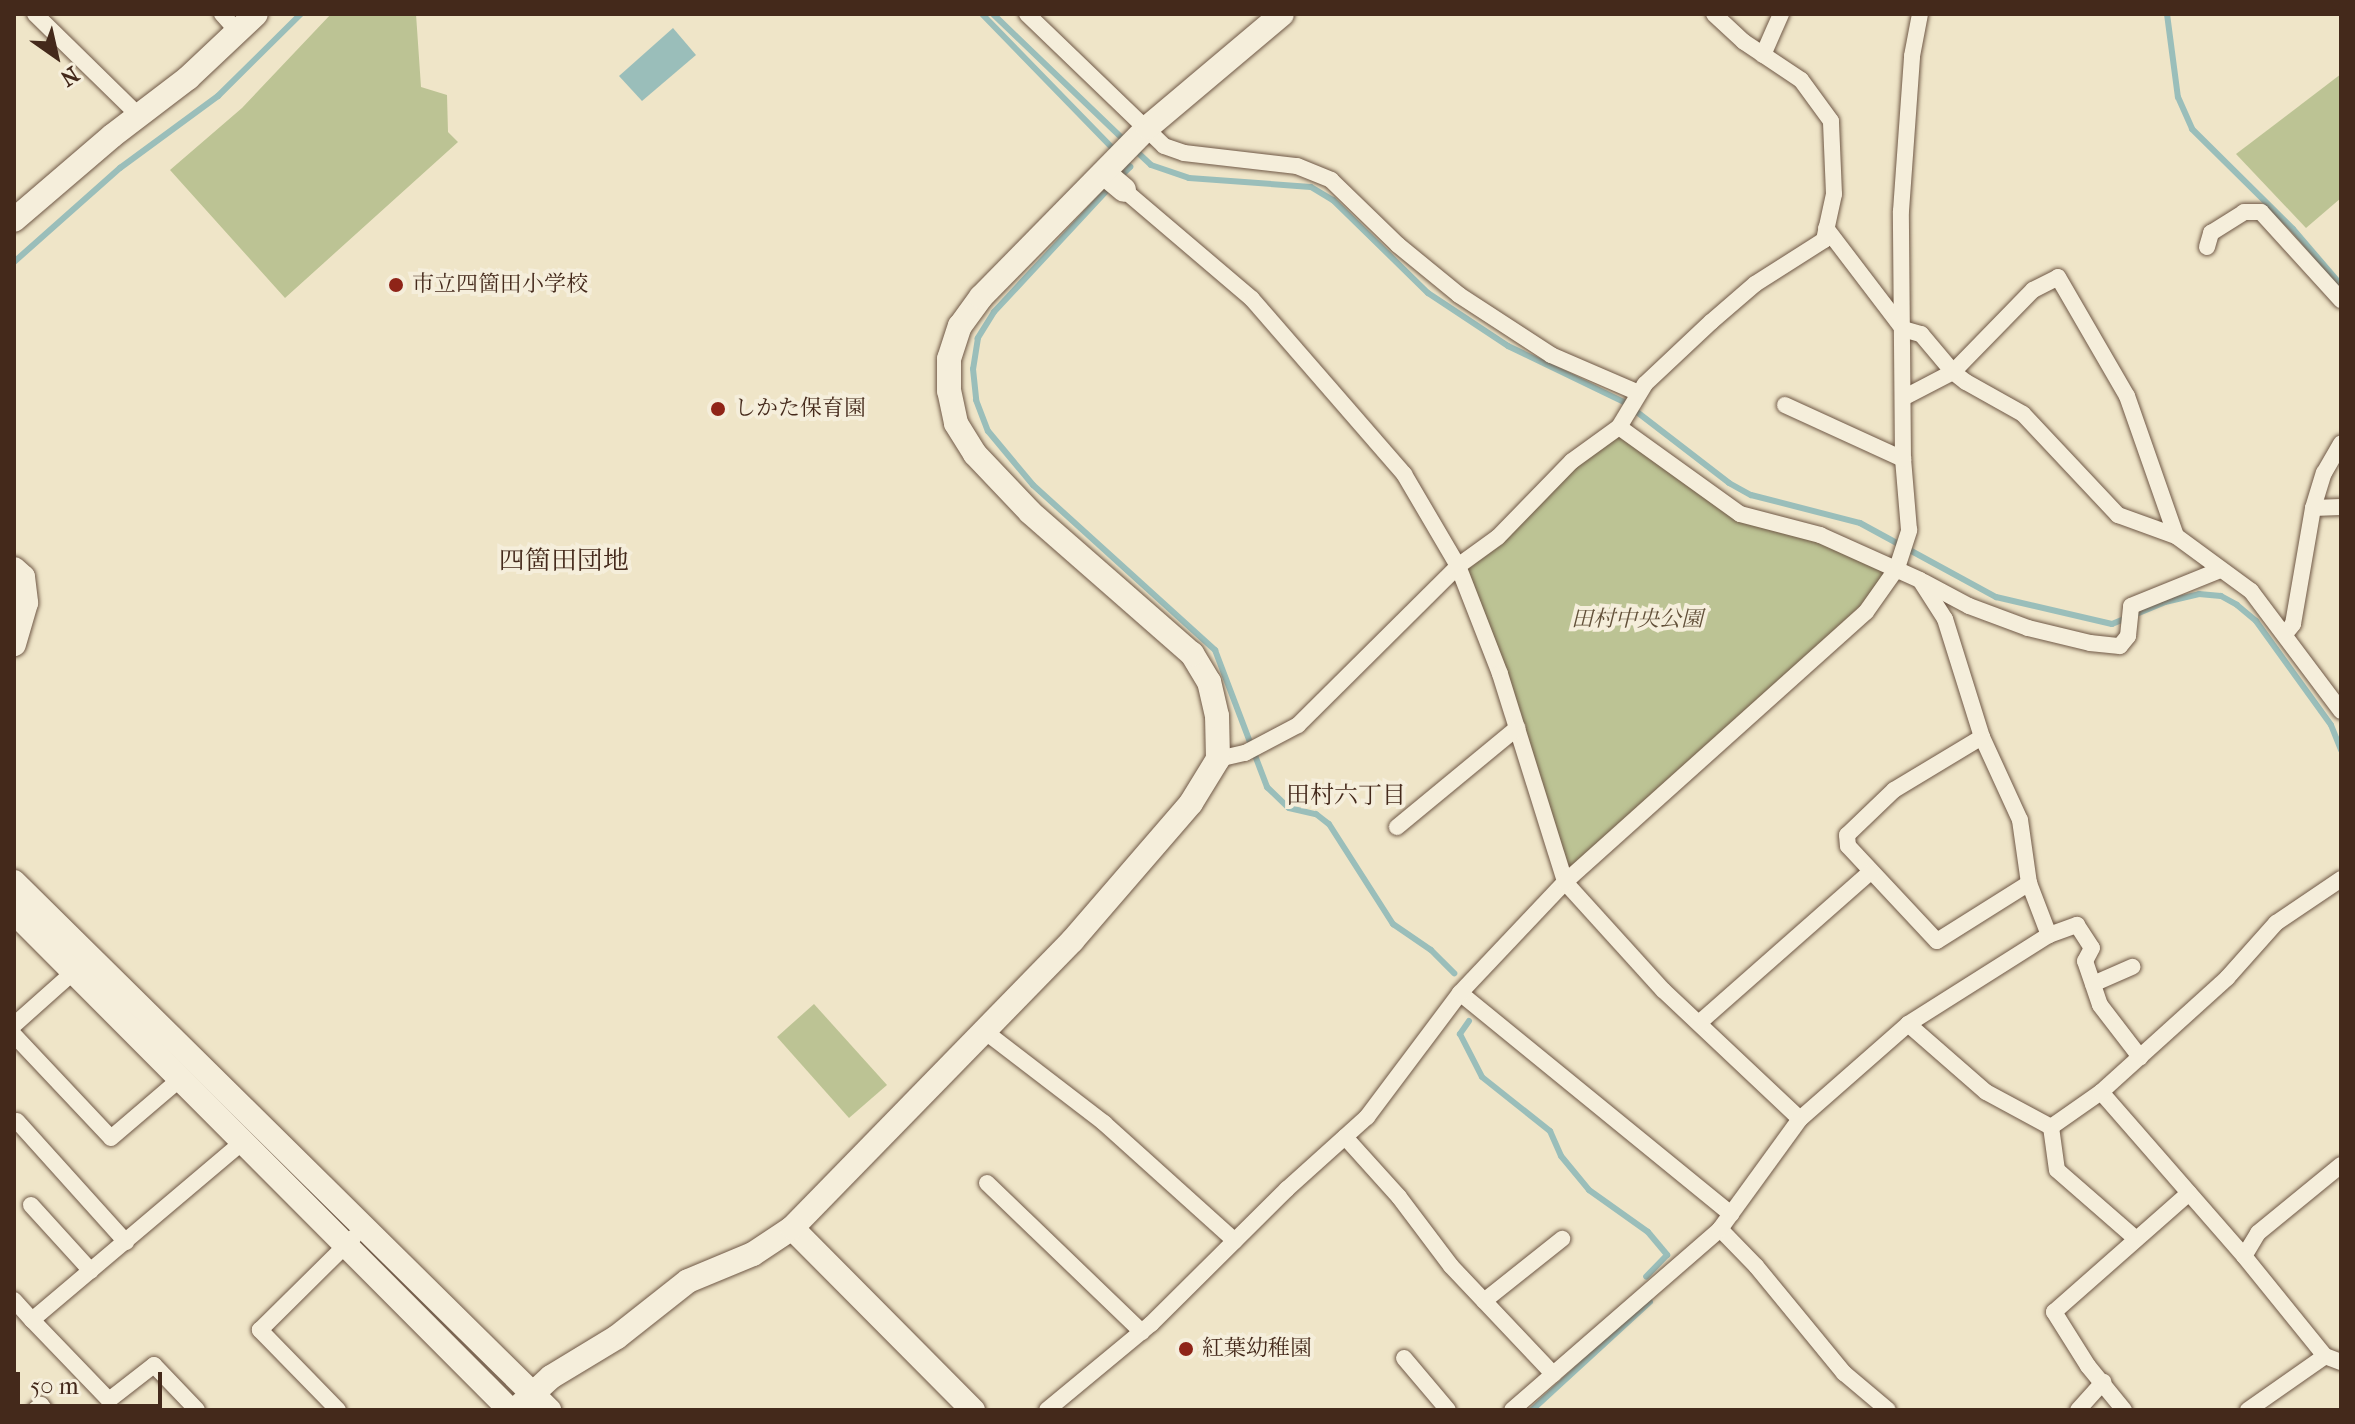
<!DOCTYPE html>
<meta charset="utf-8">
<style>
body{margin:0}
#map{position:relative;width:2355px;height:1424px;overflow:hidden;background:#efe5c8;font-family:"IM FELL French Canon","Noto Serif JP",serif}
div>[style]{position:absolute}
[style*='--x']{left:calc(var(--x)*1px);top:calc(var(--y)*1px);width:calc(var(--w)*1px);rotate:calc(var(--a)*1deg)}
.green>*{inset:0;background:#bcc394}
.water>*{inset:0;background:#9abeba}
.stream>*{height:6px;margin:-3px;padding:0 3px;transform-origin:3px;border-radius:3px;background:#9abeba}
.roads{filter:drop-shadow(0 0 2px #6f5846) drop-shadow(0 0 2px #6f5846)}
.street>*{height:16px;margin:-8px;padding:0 8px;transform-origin:8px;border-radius:8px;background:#f5eedb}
.secondary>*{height:24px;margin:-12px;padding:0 12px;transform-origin:12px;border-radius:12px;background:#f5eedb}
.dots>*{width:22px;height:22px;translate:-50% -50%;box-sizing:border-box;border:4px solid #f5eedb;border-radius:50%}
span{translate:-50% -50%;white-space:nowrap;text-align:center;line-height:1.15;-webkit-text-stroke:8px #f5eedb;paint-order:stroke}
.poi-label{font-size:22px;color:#44291b}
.left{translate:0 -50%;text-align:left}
.park-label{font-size:22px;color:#625039;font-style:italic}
.neighbourhood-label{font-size:24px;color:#44291b}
.quarter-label{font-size:26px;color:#44291b}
.frame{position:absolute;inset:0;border:16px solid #44291b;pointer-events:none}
.north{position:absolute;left:16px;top:16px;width:80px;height:80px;-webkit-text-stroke:6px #f5eedb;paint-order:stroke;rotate:146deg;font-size:22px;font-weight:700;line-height:32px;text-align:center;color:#44291b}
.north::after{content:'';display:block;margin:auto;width:28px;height:36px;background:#44291b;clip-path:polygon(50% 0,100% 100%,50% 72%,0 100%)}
.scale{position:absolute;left:16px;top:1372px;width:146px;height:36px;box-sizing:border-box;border:4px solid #44291b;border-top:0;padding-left:10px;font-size:24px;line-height:28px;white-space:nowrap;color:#44291b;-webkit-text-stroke:6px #f5eedb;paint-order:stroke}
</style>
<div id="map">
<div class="green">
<div style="clip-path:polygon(331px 14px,416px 14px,421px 87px,447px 95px,448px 132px,458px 142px,285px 298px,170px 170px,242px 108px)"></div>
<div style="clip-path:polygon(2341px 74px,2341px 198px,2306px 228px,2236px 154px)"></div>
<div style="clip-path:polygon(1618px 436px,1735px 520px,1817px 541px,1886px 571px,1860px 606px,1570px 871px,1508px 674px,1468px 569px,1501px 545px,1577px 465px)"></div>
<div style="clip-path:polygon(814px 1004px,887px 1085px,849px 1118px,777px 1037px)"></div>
</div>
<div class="water">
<div style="clip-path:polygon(673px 28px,696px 55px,642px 101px,619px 76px)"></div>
</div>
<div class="stream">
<div style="--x:982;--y:14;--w:192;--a:45.8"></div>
<div style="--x:993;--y:14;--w:185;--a:43.9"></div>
<div style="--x:2167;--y:14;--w:84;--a:82.5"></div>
<div style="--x:2178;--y:97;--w:35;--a:66"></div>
<div style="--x:2192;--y:129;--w:142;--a:44.7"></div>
<div style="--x:2293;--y:229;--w:74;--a:49.4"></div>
<div style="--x:1134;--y:149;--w:23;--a:43"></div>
<div style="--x:1151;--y:165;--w:40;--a:18.9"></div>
<div style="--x:1189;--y:178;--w:122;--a:4.2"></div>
<div style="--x:1311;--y:187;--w:26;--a:31"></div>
<div style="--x:1333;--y:200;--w:133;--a:44.4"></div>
<div style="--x:1428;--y:293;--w:96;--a:33.5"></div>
<div style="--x:1508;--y:346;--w:129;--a:25.8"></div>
<div style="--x:1624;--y:402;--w:133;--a:37.6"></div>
<div style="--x:1729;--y:483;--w:25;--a:29"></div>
<div style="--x:1751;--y:495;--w:113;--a:14.4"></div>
<div style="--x:1860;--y:523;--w:155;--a:28.6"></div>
<div style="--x:1996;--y:597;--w:119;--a:13.1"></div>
<div style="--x:2112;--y:624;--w:57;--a:-22.5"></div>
<div style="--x:2165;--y:602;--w:35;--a:-13"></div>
<div style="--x:2199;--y:594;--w:22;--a:5"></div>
<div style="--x:2221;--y:596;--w:18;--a:29"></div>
<div style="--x:2237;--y:605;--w:25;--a:40"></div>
<div style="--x:2256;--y:621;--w:128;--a:54.2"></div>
<div style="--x:2331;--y:725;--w:27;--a:68"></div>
<div style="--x:1119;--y:178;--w:16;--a:-45"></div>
<div style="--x:1130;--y:167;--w:9;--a:-131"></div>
<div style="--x:1111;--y:186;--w:172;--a:132.9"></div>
<div style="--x:994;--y:312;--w:31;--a:122"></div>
<div style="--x:978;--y:338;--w:31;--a:99"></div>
<div style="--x:973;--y:369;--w:31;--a:84"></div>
<div style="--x:976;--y:400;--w:33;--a:69"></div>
<div style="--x:988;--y:431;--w:70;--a:50.2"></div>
<div style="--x:1033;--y:485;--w:246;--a:42.2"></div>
<div style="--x:1215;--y:650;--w:147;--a:69.2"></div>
<div style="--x:1267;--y:787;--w:30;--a:44"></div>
<div style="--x:1289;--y:808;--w:28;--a:13"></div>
<div style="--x:1316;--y:814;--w:16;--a:38"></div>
<div style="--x:1329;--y:824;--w:119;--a:57.4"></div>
<div style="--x:1393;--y:924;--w:46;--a:34.4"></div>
<div style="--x:1431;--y:950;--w:33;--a:45"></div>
<div style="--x:14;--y:262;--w:142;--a:-41.6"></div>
<div style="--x:120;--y:168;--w:122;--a:-36.3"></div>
<div style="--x:218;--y:96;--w:117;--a:-44.7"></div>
<div style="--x:1469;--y:1021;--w:16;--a:125"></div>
<div style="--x:1460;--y:1034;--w:48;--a:62.9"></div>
<div style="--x:1482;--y:1077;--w:87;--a:38.5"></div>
<div style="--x:1550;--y:1131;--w:27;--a:66"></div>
<div style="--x:1561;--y:1156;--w:44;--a:50.5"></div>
<div style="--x:1589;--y:1190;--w:72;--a:35.4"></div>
<div style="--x:1648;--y:1232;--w:30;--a:50"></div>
<div style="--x:1667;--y:1255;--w:30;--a:134"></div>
<div style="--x:1532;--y:1410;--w:160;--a:-42.5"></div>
</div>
<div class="roads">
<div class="street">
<div style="--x:35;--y:14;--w:146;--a:44.4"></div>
<div style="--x:222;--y:14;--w:24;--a:48"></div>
<div style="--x:1027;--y:14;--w:190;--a:43.9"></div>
<div style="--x:1164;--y:146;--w:21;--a:19"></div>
<div style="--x:1184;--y:153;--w:114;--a:6.6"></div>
<div style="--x:1297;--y:166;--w:37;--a:22"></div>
<div style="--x:1331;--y:180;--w:93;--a:44.1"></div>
<div style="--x:1398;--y:245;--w:79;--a:39.3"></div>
<div style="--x:1459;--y:295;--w:110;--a:33.1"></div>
<div style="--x:1551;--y:355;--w:96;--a:23.4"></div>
<div style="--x:1763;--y:55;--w:45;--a:-66.3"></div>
<div style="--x:1124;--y:190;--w:168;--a:40.4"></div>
<div style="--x:1252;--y:299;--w:232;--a:49"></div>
<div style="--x:1404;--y:474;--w:107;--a:59.6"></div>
<div style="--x:1458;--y:566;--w:116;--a:68.7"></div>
<div style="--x:1500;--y:674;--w:218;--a:72.6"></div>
<div style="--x:1565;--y:882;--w:146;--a:47.8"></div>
<div style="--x:1663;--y:990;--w:188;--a:43.3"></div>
<div style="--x:1826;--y:228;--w:127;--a:52.7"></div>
<div style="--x:1903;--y:329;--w:19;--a:16"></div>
<div style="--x:1921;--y:334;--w:50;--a:49.9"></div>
<div style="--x:1953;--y:372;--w:16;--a:38"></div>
<div style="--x:1966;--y:382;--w:65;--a:29.3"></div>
<div style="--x:2023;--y:414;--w:139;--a:46.8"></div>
<div style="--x:2118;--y:515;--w:62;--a:19.9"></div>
<div style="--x:2176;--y:536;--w:93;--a:36.3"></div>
<div style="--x:2251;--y:591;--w:150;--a:53.1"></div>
<div style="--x:2207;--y:247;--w:15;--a:-74"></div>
<div style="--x:2211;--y:233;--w:39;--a:-32"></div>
<div style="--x:2244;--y:212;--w:17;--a:0"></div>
<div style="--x:2261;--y:212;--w:119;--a:47.7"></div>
<div style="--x:1903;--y:398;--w:56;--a:-27.5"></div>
<div style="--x:1953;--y:372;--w:115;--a:-45.7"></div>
<div style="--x:2033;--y:290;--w:28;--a:-27"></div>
<div style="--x:2058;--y:277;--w:138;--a:59.9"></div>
<div style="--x:2127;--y:396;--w:148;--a:70.7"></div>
<div style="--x:1785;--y:405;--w:130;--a:24.6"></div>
<div style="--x:1619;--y:427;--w:149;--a:35.7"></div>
<div style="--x:1740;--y:514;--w:83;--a:14.7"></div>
<div style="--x:1820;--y:535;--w:110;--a:24.2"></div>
<div style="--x:1920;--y:580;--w:46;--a:57.3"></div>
<div style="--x:1945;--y:619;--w:124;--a:72.6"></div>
<div style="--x:1982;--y:737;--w:91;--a:65.4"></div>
<div style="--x:2020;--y:820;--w:64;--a:81.9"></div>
<div style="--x:2029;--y:883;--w:56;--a:69"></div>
<div style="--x:2049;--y:935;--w:30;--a:-20"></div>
<div style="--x:2077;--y:925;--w:27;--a:57"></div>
<div style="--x:2092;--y:948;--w:15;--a:118"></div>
<div style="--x:2085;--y:961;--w:46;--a:71.2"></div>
<div style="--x:2100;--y:1005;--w:66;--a:52.4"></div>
<div style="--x:2313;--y:508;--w:28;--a:-2"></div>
<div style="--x:1924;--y:582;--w:51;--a:28.1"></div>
<div style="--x:1969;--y:606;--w:63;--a:20.4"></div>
<div style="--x:2028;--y:628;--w:64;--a:13.6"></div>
<div style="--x:2090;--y:643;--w:30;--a:6"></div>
<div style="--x:2120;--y:646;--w:13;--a:-51"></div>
<div style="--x:2128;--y:636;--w:30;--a:-84"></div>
<div style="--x:2131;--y:606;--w:96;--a:-22"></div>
<div style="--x:2285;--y:634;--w:13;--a:-51"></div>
<div style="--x:2293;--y:624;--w:118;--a:-80.2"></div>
<div style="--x:2313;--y:508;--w:37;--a:-73"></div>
<div style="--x:2324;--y:473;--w:34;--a:-60"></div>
<div style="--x:1982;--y:737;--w:103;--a:148.9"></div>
<div style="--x:1894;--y:790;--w:65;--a:136.2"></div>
<div style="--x:1847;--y:835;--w:11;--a:85"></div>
<div style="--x:1848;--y:846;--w:130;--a:46.9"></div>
<div style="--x:1937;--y:941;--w:109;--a:-32.2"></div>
<div style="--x:1218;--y:759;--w:28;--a:-13"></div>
<div style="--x:1245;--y:753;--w:60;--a:-27.8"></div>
<div style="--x:1298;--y:725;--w:226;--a:-44.8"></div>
<div style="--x:1458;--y:566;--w:49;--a:-35.9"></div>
<div style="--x:1498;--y:537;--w:106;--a:-45.8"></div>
<div style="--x:1572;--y:461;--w:58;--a:-35.9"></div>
<div style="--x:1619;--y:427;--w:50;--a:-58.8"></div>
<div style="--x:1645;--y:384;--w:91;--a:-43.2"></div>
<div style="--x:1711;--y:322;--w:58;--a:-40.8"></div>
<div style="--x:1755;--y:284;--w:82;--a:-32.5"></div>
<div style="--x:1824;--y:240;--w:47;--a:-77.7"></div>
<div style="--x:1834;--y:194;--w:73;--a:-92.4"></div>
<div style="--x:1831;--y:121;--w:51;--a:-126.2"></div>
<div style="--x:1801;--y:80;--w:69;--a:-146.3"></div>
<div style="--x:1744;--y:42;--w:41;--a:-137"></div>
<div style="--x:1397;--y:827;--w:156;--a:-39.5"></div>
<div style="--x:2093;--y:984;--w:43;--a:-23.6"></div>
<div style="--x:1460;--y:993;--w:350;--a:39.2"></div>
<div style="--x:1699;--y:1023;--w:228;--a:-41.4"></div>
<div style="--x:1908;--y:1024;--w:167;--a:-32.3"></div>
<div style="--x:14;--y:1025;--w:87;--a:-41.7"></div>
<div style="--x:983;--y:1030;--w:153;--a:37.5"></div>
<div style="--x:1104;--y:1123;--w:176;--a:42"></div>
<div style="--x:14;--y:1035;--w:141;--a:46.7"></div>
<div style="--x:111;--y:1138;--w:91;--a:-40.5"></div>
<div style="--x:2101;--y:1092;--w:218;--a:48.9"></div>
<div style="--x:17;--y:1121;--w:163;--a:48"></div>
<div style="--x:2051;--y:1127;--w:43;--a:82.1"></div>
<div style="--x:2057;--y:1170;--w:105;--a:41.1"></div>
<div style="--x:1345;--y:1137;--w:81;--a:48"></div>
<div style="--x:1399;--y:1197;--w:86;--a:53"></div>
<div style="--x:1451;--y:1266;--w:149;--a:46.6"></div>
<div style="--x:2341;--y:1165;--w:107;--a:140.7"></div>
<div style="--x:2258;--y:1233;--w:27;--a:121"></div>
<div style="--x:2244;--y:1256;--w:129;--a:51"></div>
<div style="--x:2325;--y:1356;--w:17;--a:21"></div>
<div style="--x:987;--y:1183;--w:215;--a:43.9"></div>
<div style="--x:31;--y:1205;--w:89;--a:47.7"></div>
<div style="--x:1720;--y:1229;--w:52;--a:45.8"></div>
<div style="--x:1756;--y:1266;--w:139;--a:50.6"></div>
<div style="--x:1844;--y:1373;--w:57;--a:40.1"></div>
<div style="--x:14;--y:1300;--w:27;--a:48"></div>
<div style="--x:32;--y:1320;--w:277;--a:-40.2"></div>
<div style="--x:1484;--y:1301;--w:100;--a:-38.5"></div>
<div style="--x:32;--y:1320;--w:111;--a:46.1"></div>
<div style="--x:109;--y:1400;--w:57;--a:-37.9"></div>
<div style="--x:154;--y:1365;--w:62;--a:46.3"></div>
<div style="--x:1404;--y:1358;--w:68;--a:49.8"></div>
<div style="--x:35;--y:1410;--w:8;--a:-40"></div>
<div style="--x:41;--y:1405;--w:6;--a:51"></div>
<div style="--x:338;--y:1410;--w:112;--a:-134.3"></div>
<div style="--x:260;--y:1330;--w:131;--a:-44.7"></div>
<div style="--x:1047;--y:1410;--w:135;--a:-39.6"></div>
<div style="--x:1151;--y:1324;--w:192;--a:-44.8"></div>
<div style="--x:1287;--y:1189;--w:108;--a:-42"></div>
<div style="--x:1367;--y:1117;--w:155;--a:-53.1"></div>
<div style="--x:1460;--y:993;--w:153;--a:-46.6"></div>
<div style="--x:1565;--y:882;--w:404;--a:-41.9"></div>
<div style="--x:1866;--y:612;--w:54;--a:-54.8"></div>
<div style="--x:1897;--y:568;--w:40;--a:-72"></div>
<div style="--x:1909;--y:530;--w:71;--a:-94.8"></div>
<div style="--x:1903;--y:459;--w:248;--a:-90.5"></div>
<div style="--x:1901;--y:211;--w:155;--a:-85.9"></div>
<div style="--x:1912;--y:56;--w:43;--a:-79.2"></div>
<div style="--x:1512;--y:1410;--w:276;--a:-41"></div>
<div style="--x:1720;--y:1229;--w:136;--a:-54"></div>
<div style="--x:1800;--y:1119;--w:144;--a:-41.3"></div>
<div style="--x:1908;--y:1024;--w:103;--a:41.1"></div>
<div style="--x:1986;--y:1092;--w:74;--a:28.3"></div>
<div style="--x:2051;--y:1127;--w:61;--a:-35"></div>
<div style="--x:2101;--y:1092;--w:170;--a:-42.1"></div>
<div style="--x:2227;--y:978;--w:74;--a:-48.3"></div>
<div style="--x:2276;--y:923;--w:78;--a:-34.1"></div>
<div style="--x:2078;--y:1410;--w:38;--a:-48"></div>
<div style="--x:2124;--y:1410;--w:57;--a:-129.3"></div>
<div style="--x:2088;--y:1366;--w:64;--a:-122.2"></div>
<div style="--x:2054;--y:1312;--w:180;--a:-41.4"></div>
<div style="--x:2248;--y:1410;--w:94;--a:-35"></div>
</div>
<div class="secondary">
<div style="--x:1104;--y:173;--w:26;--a:40"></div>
<div style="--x:14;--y:220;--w:129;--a:-40.6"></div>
<div style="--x:112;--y:136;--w:96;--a:-37.3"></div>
<div style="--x:188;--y:78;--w:93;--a:-43.3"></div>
<div style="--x:14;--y:569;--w:12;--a:42"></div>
<div style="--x:23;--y:577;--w:26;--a:83"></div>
<div style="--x:26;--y:603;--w:43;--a:106.3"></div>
<div style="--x:14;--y:882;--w:752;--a:44.62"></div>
<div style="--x:14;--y:912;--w:703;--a:45.12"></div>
<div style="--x:792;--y:1228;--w:257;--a:45.2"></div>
<div style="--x:515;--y:1410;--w:49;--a:-42.5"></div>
<div style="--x:551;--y:1377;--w:77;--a:-31.2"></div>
<div style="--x:617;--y:1337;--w:90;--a:-38.3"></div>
<div style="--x:688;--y:1281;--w:70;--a:-22.6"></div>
<div style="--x:753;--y:1254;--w:47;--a:-33.7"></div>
<div style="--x:792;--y:1228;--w:401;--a:-45.7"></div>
<div style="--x:1072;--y:941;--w:182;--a:-49.2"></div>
<div style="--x:1191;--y:803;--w:52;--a:-58.5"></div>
<div style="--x:1218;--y:759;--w:43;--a:-91.3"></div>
<div style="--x:1217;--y:716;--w:35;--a:-103"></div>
<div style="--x:1209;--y:682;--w:33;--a:-121"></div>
<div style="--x:1192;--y:654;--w:215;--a:-138.8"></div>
<div style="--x:1030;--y:512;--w:80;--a:-133.5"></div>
<div style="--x:975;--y:454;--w:36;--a:-122"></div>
<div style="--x:956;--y:423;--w:33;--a:-102"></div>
<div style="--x:949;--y:391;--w:32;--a:-90"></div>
<div style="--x:949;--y:359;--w:35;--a:-72"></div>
<div style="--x:960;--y:326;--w:36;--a:-54"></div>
<div style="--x:981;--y:297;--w:238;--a:-45.5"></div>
<div style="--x:1148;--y:127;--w:175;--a:-40.1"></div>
</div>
</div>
<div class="dots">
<div style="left:396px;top:285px;background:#8f2418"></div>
<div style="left:718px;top:409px;background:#8f2418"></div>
<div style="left:1186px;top:1349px;background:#8f2418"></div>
</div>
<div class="poi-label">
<span class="left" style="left:412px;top:285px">市立四箇田小学校</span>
<span class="left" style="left:734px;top:409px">しかた保育園</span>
<span class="left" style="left:1202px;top:1349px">紅葉幼稚園</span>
</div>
<div class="park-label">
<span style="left:1637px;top:620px">田村中央公園</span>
</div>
<div class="neighbourhood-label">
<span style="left:1346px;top:796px">田村六丁目</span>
</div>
<div class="quarter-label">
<span style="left:564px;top:561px">四箇田団地</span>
</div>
<div class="frame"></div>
<div class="north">N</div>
<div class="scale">50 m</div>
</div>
